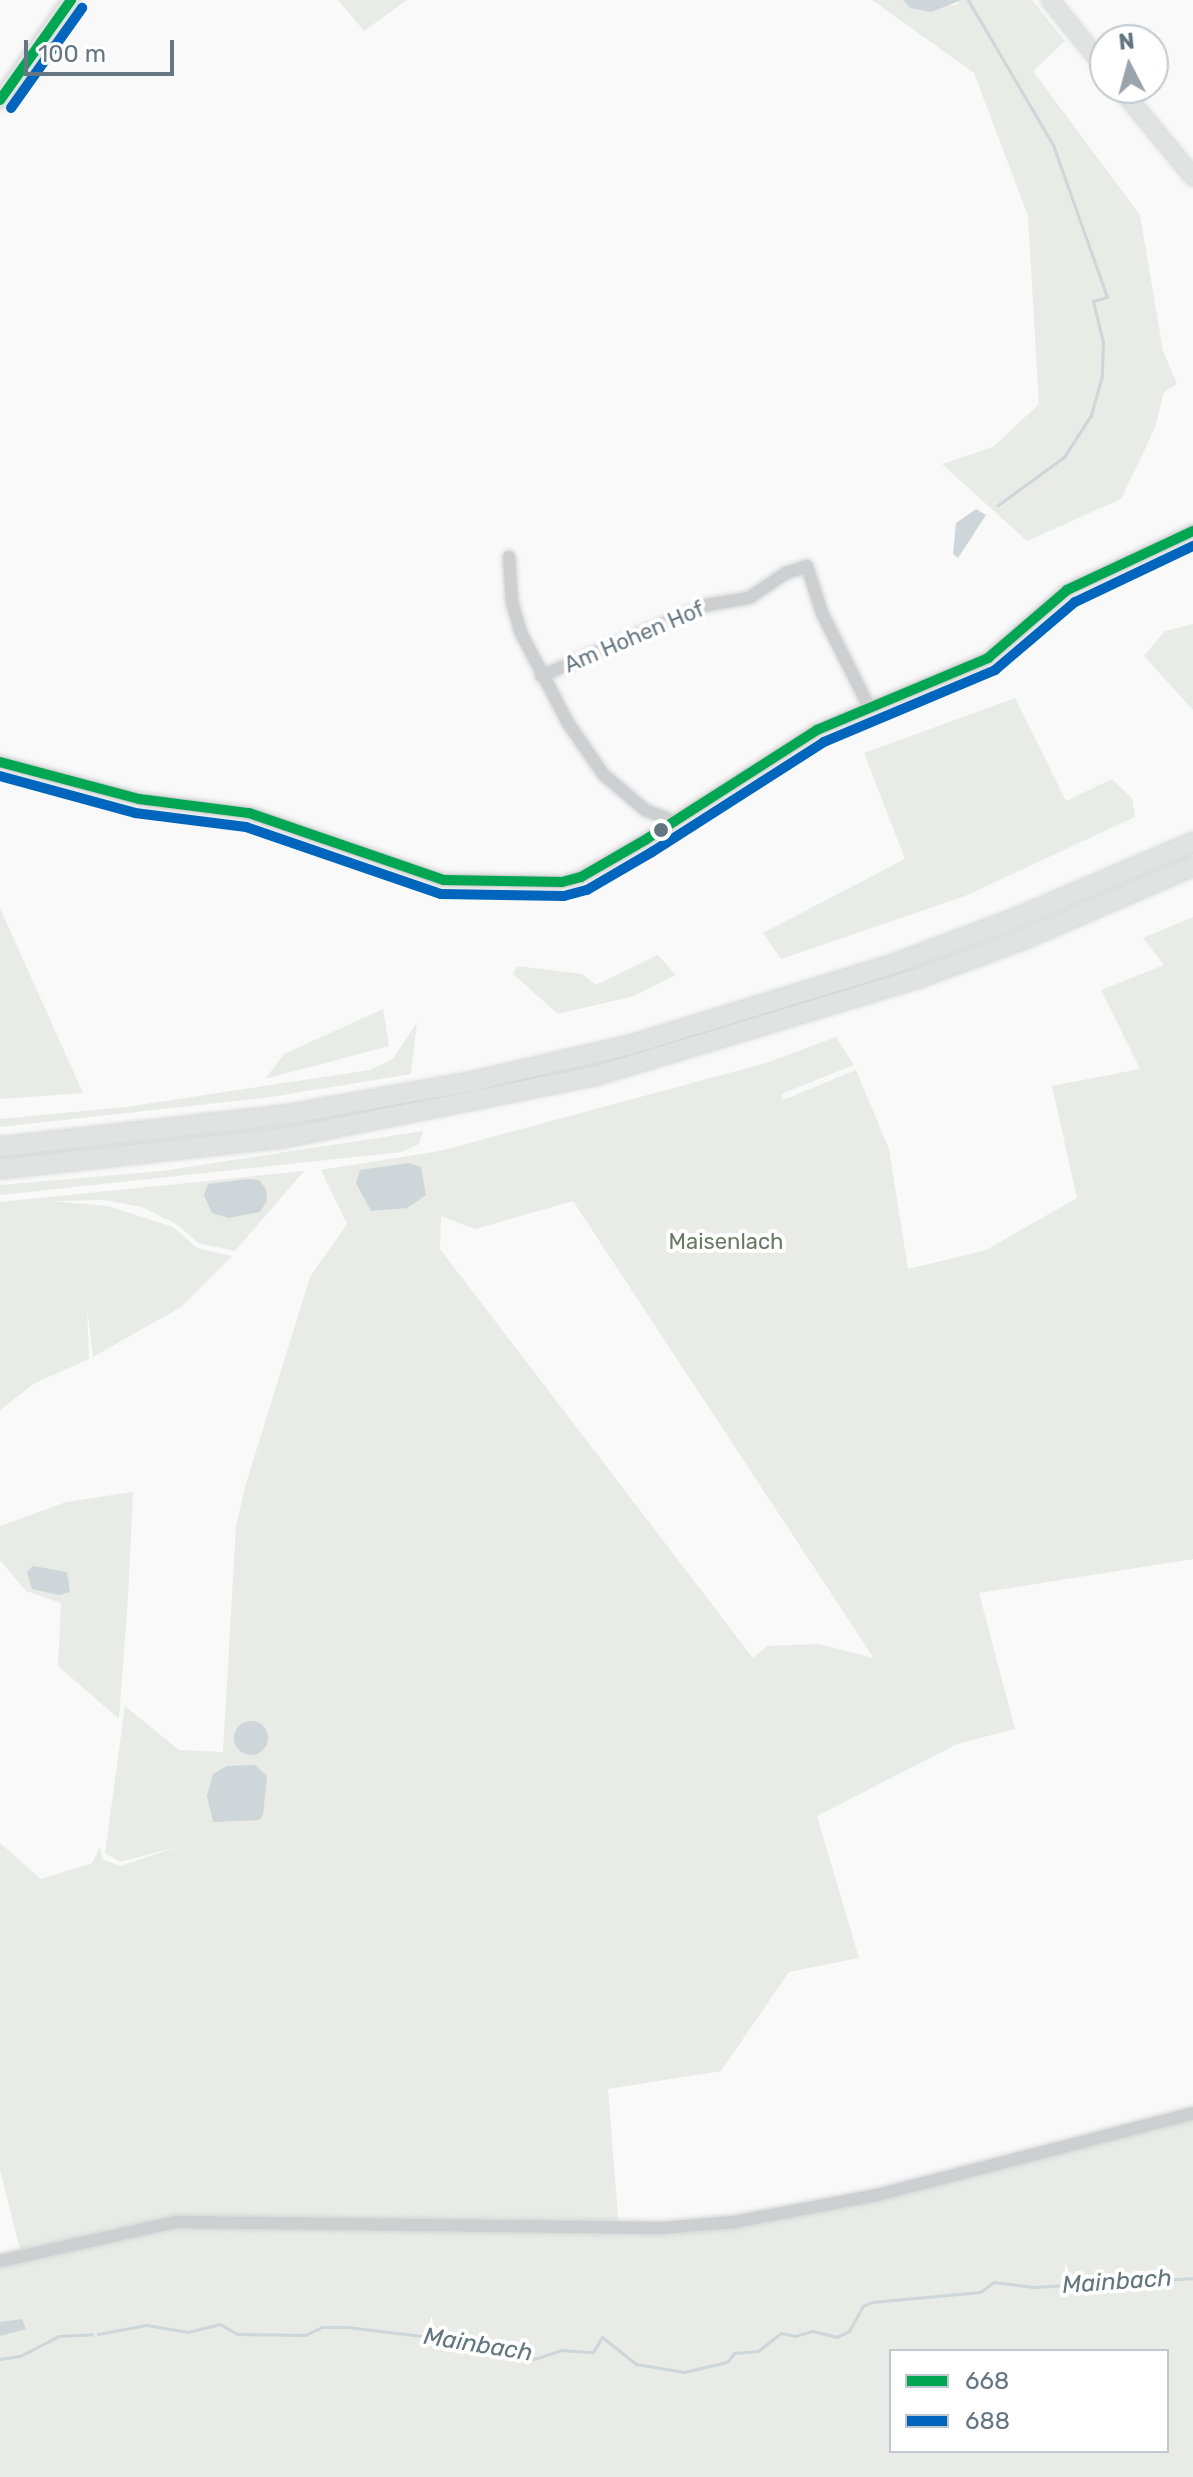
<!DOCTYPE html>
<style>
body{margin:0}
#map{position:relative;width:1193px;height:2477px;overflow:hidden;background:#f9f9f9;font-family:Rubik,sans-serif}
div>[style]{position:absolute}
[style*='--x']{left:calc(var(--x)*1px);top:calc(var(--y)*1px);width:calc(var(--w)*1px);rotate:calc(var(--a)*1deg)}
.green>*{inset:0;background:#e8ebe6}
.water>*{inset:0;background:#ced6d9}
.round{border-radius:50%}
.stream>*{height:3px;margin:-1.5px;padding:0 1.5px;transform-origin:1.5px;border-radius:1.5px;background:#ced6d9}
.roads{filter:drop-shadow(0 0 2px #d5d6d7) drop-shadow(0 0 2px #d5d6d7)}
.minor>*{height:12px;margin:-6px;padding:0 6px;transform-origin:6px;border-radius:6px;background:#cecfd0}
.major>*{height:16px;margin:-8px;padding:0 8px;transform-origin:8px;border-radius:8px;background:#e1e2e2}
.highway>*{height:18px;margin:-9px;padding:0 9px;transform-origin:9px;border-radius:9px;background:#e1e2e2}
.bus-1>*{height:10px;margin:-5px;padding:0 5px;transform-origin:5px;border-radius:5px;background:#00a651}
.bus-2>*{height:10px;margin:-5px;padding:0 5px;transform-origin:5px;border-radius:5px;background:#0065bd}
.dots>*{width:22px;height:22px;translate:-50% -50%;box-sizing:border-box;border:4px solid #fff;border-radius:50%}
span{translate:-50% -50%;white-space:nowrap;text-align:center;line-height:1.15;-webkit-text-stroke:8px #fff;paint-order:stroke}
.street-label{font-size:22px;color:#657683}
.park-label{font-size:22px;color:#687a64}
.water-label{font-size:24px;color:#60757c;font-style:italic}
.legend{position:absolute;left:889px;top:2349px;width:280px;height:104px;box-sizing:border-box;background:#fff;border:2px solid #c1c8cd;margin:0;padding:10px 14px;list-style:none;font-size:24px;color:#657683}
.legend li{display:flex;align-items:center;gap:16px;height:40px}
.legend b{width:40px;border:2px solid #c1c8cd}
.north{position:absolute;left:1089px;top:24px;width:80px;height:80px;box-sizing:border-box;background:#fff;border:2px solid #c1c8cd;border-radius:50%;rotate:354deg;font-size:22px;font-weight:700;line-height:32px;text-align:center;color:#657683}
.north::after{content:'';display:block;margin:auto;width:28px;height:36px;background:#99a4ac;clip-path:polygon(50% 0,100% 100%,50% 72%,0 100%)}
.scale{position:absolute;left:24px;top:40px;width:150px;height:36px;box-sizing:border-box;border:4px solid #657683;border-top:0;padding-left:10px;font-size:24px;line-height:28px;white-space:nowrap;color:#657683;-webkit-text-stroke:6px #fff;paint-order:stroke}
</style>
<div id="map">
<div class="green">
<div style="clip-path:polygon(338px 0,407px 0,364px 31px)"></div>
<div style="clip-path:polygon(872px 0,903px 0,911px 8px,956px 5px,962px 0,1032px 0,1065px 41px,1033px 71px,1140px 215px,1163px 351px,1177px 384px,1164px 392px,1155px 428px,1121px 499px,1027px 541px,942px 464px,993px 447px,1039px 404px,1028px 216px,974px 73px)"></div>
<div style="clip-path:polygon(1193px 624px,1193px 710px,1144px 656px,1165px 631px)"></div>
<div style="clip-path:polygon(1015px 698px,1066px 801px,1112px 779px,1132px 798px,1135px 817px,965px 896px,781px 959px,763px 933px,905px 859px,864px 753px)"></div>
<div style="clip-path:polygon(0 908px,83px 1093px,0 1099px)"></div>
<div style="clip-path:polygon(evenodd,1193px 917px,1193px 1559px,979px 1593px,1015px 1729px,957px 1744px,817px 1816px,859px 1958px,789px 1972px,721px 2071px,608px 2089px,619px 2229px,689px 2230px,837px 2204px,1193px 2114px,1193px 2477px,0 2477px,0 2253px,20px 2249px,0 2170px,0 1843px,41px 1879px,92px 1863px,100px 1847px,102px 1859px,121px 1866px,177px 1847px,120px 1862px,105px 1853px,125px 1706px,179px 1750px,223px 1752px,236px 1526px,245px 1487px,310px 1277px,347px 1224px,321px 1170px,440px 1151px,766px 1063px,836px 1037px,854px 1065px,781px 1094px,783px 1100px,856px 1070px,889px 1149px,908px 1269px,986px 1250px,1077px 1198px,1052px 1086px,1140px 1069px,1101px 990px,1164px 965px,1143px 938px,1193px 917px,573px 1201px,873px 1657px,873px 1658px,819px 1644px,767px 1646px,753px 1658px,440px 1249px,441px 1216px,475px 1229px,573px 1201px,1193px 917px,891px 2351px,1167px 2351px,1167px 2451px,891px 2451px,891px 2351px)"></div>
<div style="clip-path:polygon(658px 955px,676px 975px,634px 996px,558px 1014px,513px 974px,517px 966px,582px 974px,596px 985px)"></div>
<div style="clip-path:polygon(383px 1009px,389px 1046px,265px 1079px,284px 1054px)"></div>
<div style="clip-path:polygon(417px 1022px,411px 1074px,271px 1097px,0 1127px,0 1119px,126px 1107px,370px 1070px,393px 1059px)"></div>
<div style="clip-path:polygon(423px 1131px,419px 1144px,402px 1152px,0 1195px,0 1185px,162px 1171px)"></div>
<div style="clip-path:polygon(304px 1171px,235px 1251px,198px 1243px,178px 1225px,142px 1207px,104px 1200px,52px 1201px,108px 1206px,173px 1227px,197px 1248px,232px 1256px,181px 1307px,93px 1357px,87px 1306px,89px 1359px,35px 1383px,0 1410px,0 1202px)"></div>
<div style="clip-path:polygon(133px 1492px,128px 1597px,119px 1719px,58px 1666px,61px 1603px,26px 1591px,0 1560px,0 1526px,66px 1502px)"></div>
</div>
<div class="water">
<div style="clip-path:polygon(903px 0,962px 0,931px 12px,910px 8px)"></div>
<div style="clip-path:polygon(976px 509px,986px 515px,958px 558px,953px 554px,956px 523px)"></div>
<div style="clip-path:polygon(409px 1163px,421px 1167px,426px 1195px,407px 1208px,371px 1211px,356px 1183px,360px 1170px)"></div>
<div style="clip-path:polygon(248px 1179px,259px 1180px,266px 1189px,267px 1201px,260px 1212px,229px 1218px,212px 1213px,204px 1195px,208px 1184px)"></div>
<div style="clip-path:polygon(33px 1566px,67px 1572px,70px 1592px,59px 1595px,32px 1589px,27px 1572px)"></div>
<div class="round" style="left:234px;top:1721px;width:34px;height:34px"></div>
<div style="clip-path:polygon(255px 1765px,267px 1776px,263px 1815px,259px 1820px,213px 1822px,207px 1796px,213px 1774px,227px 1766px)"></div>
<div style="clip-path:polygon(22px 2319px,26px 2329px,0 2336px,0 2322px)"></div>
</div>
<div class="stream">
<div style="--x:968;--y:0;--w:168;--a:59.6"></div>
<div style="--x:1053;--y:145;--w:161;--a:70.4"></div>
<div style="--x:1107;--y:297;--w:15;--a:164"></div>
<div style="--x:1093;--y:301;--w:42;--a:76.3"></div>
<div style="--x:1103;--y:342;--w:34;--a:92"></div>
<div style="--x:1102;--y:376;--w:41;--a:105.8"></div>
<div style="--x:1091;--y:415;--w:50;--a:122.7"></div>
<div style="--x:1064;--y:457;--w:82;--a:144"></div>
<div style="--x:98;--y:2334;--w:49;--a:-10.6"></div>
<div style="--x:146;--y:2325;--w:43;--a:9.5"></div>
<div style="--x:188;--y:2332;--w:33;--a:-14"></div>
<div style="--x:220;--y:2324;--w:20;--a:30"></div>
<div style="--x:237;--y:2334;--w:68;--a:0.8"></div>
<div style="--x:305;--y:2335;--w:19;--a:-25"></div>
<div style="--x:322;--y:2327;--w:25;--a:0"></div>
<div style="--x:347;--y:2327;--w:125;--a:6.9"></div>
<div style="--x:471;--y:2342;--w:65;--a:15.1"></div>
<div style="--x:534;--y:2359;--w:28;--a:-18"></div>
<div style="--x:561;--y:2350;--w:32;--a:4"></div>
<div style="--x:593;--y:2352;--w:17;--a:-59"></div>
<div style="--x:602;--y:2337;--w:43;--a:38.5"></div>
<div style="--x:636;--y:2364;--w:49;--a:9.5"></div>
<div style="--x:684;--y:2372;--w:44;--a:-13.1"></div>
<div style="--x:727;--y:2362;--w:11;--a:-52"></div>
<div style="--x:734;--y:2353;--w:24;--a:-5"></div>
<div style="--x:758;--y:2351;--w:29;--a:-38"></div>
<div style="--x:781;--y:2333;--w:14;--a:12"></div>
<div style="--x:795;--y:2336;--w:19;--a:-16"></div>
<div style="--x:813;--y:2331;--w:25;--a:14"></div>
<div style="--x:837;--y:2337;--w:13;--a:-27"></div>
<div style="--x:849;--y:2331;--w:29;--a:-61"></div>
<div style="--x:863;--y:2306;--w:10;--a:-24"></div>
<div style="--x:872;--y:2302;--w:108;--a:-5.3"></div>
<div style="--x:980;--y:2292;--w:17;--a:-36"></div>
<div style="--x:994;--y:2282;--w:40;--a:7.1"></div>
<div style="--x:1034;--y:2287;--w:159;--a:-3.2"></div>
<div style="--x:0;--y:2359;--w:20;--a:-9"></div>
<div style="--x:20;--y:2356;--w:44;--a:-27.1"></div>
<div style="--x:59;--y:2336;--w:33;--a:-3"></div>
</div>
<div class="roads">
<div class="minor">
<div style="--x:509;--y:557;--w:45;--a:86.2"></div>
<div style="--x:512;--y:602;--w:32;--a:74"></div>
<div style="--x:521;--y:633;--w:102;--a:62.4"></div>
<div style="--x:568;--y:723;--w:62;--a:55.5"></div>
<div style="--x:603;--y:774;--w:55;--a:40.6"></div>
<div style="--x:645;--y:810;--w:30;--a:21"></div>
<div style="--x:541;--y:676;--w:181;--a:-23.2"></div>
<div style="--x:707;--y:605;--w:43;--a:-9.5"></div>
<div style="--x:749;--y:598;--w:45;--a:-34"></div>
<div style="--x:786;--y:573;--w:22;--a:-18"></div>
<div style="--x:807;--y:566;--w:49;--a:72.3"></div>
<div style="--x:822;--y:613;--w:103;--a:63.4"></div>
<div style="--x:0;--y:762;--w:144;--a:14.9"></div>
<div style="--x:139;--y:799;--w:111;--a:7.3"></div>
<div style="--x:249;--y:813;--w:206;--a:19"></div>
<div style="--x:444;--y:880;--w:118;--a:1"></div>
<div style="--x:562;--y:882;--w:20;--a:-15"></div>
<div style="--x:581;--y:877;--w:74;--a:-30"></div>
<div style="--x:645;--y:840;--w:204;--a:-32.6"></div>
<div style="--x:817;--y:730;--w:186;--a:-22.8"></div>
<div style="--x:988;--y:658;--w:104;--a:-40.7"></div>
<div style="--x:1067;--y:590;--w:139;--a:-25.1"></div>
<div style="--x:0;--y:2261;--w:180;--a:-12.5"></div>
<div style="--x:176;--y:2222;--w:486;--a:0.7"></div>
<div style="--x:662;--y:2228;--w:72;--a:-4.8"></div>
<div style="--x:734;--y:2222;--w:146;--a:-10.7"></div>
<div style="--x:877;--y:2195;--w:326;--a:-14.5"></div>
</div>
<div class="major">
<div style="--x:1050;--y:0;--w:87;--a:51"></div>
<div style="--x:1120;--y:88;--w:115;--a:50.6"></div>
<div style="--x:0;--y:100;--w:123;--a:-54.6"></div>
</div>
<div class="highway">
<div style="--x:0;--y:1147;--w:287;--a:-6.4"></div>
<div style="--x:285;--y:1115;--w:188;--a:-10.1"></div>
<div style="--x:470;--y:1082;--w:168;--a:-13"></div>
<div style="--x:634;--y:1044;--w:272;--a:-17.1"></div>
<div style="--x:894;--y:964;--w:130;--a:-20.7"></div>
<div style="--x:1016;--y:918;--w:193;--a:-23.2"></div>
<div style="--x:0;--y:1169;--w:285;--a:-6.3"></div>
<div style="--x:283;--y:1138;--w:320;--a:-11.3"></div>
<div style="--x:597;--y:1075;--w:336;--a:-16.8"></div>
<div style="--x:919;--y:978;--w:115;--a:-20.3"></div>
<div style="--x:1027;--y:938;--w:181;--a:-23.4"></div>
</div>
</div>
<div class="bus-1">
<div style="--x:0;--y:100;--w:123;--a:-54.6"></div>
<div style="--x:0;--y:762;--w:144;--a:14.9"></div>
<div style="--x:139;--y:799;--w:111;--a:7.3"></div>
<div style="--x:249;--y:813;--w:206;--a:19"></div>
<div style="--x:444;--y:880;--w:118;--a:1"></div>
<div style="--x:562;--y:882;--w:20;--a:-15"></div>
<div style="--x:581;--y:877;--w:74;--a:-30"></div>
<div style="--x:645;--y:840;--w:204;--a:-32.6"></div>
<div style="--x:817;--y:730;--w:186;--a:-22.8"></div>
<div style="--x:988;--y:658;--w:104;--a:-40.7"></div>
<div style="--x:1067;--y:590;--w:139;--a:-25.1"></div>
</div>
<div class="bus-2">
<div style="--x:11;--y:108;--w:123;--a:-54.6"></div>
<div style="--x:0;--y:776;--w:140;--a:15.3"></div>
<div style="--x:135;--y:813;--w:112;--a:7.2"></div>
<div style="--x:246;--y:827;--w:206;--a:19"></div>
<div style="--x:441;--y:894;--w:123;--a:0.9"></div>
<div style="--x:564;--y:896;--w:24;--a:-15"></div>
<div style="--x:587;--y:890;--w:75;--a:-30.3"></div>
<div style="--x:652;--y:852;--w:204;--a:-32.6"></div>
<div style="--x:824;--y:742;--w:186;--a:-22.8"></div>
<div style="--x:995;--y:670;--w:105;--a:-40.4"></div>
<div style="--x:1075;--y:602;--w:131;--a:-25.4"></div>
</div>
<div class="dots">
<div style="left:661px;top:830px;background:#657683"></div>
</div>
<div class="street-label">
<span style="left:634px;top:637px;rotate:-23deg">Am Hohen Hof</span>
</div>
<div class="park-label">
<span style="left:726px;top:1242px">Maisenlach</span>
</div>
<div class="water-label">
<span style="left:1117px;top:2282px;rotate:-4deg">Mainbach</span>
<span style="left:478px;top:2345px;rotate:9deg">Mainbach</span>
</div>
<ul class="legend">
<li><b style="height:10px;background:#00a651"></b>668</li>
<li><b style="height:10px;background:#0065bd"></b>688</li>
</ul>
<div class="north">N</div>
<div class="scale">100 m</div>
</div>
